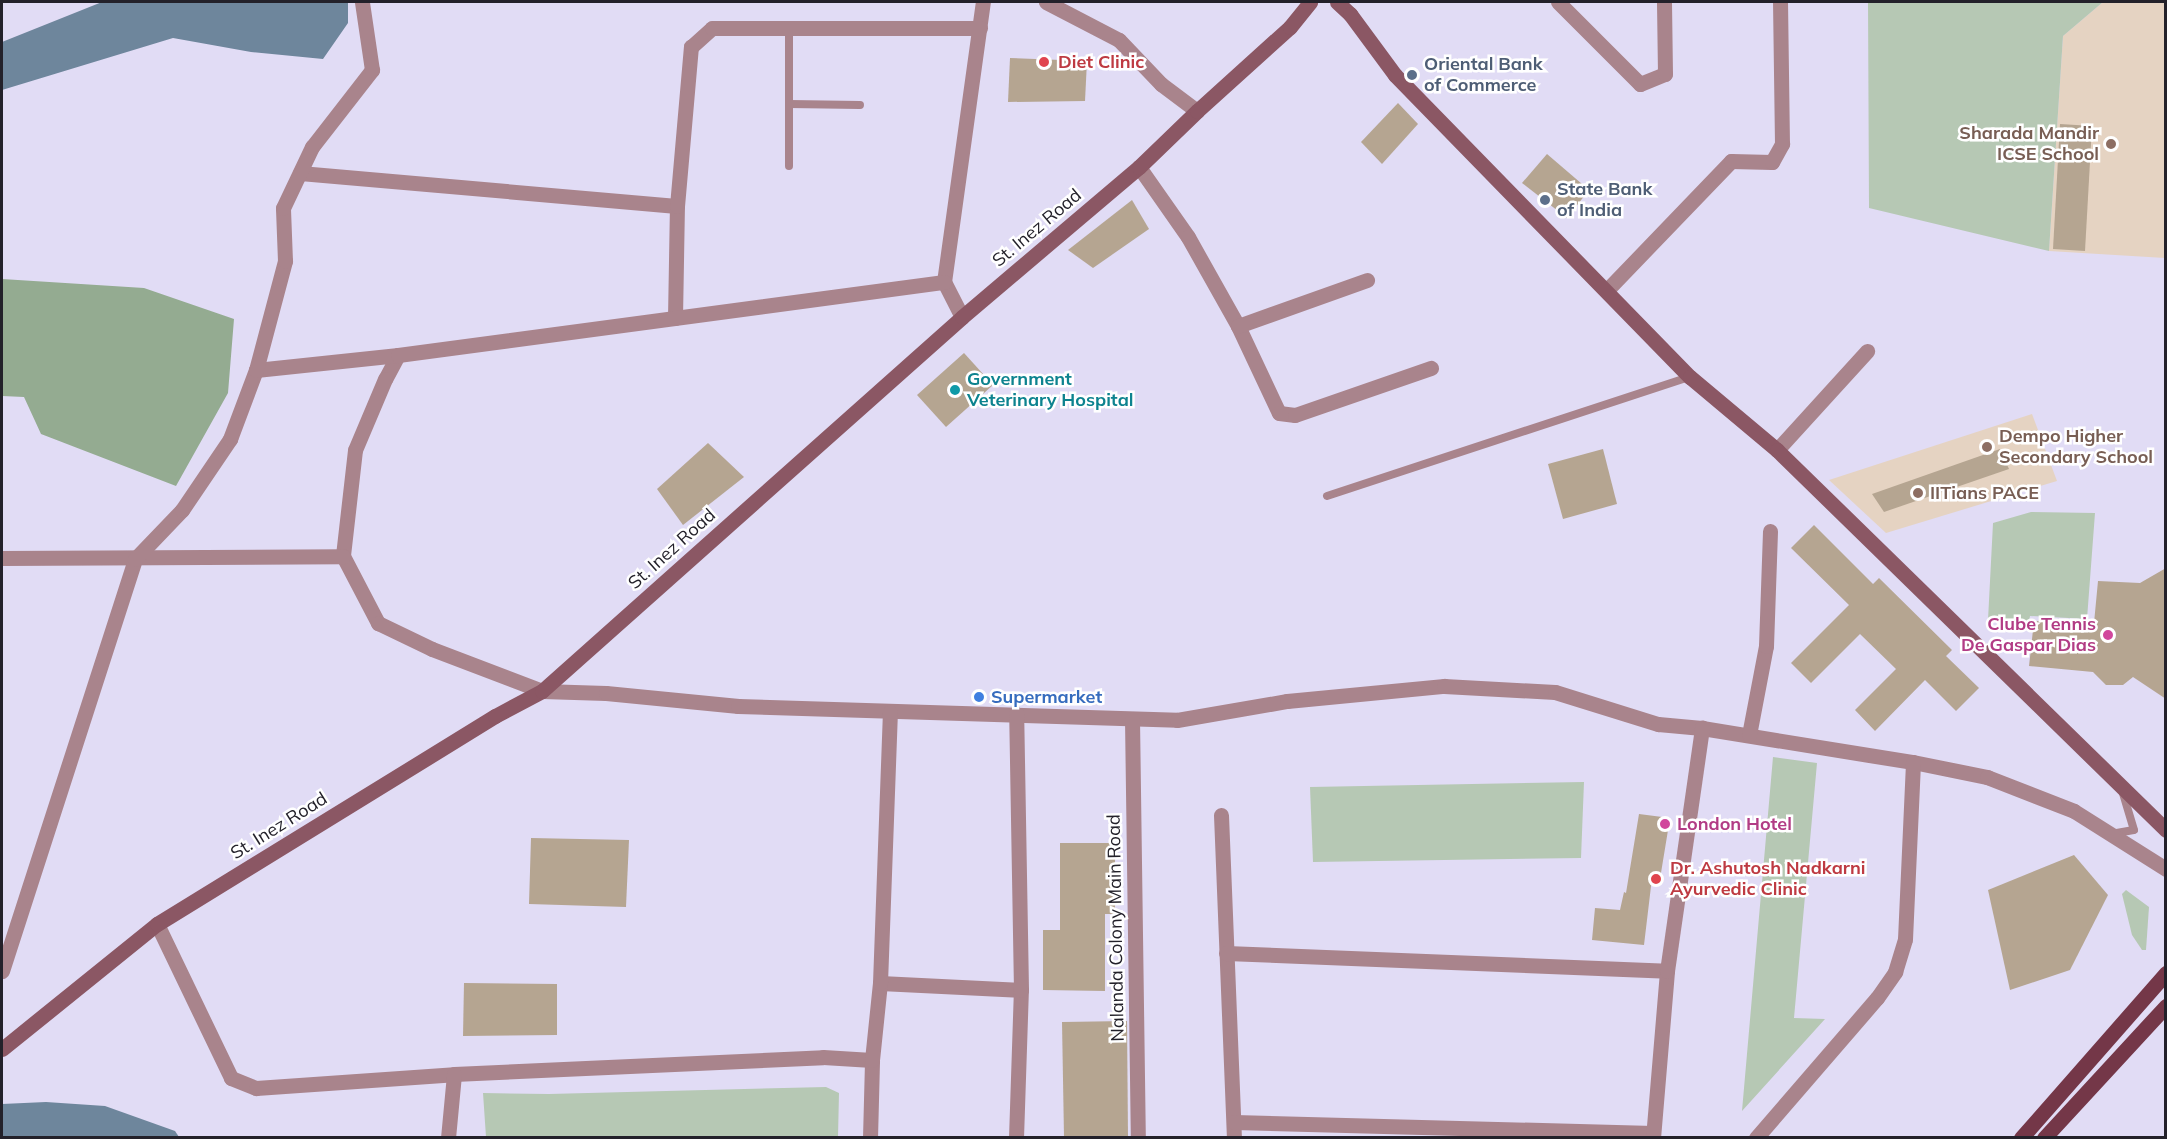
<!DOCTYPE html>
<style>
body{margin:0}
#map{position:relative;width:2167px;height:1139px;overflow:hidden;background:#e1dcf5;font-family:Mulish,sans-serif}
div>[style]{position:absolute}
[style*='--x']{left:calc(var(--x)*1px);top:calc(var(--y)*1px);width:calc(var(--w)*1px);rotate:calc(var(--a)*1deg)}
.education>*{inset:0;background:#e5d3c2}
.green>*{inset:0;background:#b6c8b4}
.forest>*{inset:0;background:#94ab91}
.water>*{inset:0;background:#6e869c}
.building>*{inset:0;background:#b5a591}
.lane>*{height:8px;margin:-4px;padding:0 4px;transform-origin:4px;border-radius:4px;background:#a9848c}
.street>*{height:15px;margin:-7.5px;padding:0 7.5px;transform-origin:7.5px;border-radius:7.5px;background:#a9848c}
.secondary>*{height:15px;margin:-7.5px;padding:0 7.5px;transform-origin:7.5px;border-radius:7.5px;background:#8b5764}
.primary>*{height:15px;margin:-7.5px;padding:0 7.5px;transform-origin:7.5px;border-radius:7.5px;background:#743748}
.dots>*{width:16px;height:16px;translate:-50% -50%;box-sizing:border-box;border:3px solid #fff;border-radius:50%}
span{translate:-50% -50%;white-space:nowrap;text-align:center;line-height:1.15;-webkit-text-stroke:5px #fff;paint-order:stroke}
.health-label{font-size:18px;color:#be3a42;font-weight:700}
.left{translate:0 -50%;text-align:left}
.service-label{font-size:18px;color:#4e5e75;font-weight:700}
.education-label{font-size:18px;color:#785e54;font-weight:700}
.right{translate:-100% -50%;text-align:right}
.street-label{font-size:18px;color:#23212a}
.culture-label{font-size:18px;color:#0d838f;font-weight:700}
.hotel-label{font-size:18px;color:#b23c85;font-weight:700}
.shop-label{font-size:18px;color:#366cbe;font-weight:700}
.frame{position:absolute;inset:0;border:3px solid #23212a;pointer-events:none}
</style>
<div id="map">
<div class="education">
<div style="clip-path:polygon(2103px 2px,2165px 2px,2165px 258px,2049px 251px,2063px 36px)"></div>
<div style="clip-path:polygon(2032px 414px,2057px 481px,1886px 533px,1829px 480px)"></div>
</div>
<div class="green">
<div style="clip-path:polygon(1868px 2px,2103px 2px,2063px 36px,2049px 251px,1869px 208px)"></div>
<div style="clip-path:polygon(2031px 512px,2095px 513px,2087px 619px,2030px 616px,2029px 621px,1988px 620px,1993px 523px)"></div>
<div style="clip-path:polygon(1773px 757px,1817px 763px,1794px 1018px,1825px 1019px,1742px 1111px)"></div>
<div style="clip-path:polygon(1584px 782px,1581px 858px,1313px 862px,1310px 787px)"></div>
<div style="clip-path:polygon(2126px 890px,2149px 907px,2146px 950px,2142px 950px,2132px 935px,2122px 894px)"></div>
<div style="clip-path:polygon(826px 1087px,839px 1093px,838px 1137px,486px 1137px,483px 1093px,549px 1094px)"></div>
</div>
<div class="forest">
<div style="clip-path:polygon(2px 279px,144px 288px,234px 319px,228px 393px,176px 486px,41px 434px,24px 397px,2px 396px)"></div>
</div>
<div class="water">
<div style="clip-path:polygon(102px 2px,348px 2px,348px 23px,323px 59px,251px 52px,173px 38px,2px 90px,2px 42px)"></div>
<div style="clip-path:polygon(46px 1102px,105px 1106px,175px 1131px,179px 1137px,2px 1137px,2px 1104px)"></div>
</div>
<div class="building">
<div style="clip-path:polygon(1010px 58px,1087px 61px,1085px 101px,1008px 102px)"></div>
<div style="clip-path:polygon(1398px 103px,1418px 124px,1382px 164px,1361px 142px)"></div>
<div style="clip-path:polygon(2060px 124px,2092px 126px,2085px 251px,2053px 249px)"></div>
<div style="clip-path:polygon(1547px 154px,1589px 190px,1567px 218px,1522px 183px)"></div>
<div style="clip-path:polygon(1132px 200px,1149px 229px,1093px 268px,1068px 250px)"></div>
<div style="clip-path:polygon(964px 353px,993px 385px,946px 427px,917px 395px)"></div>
<div style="clip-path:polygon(708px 443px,744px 477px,683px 525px,657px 489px)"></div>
<div style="clip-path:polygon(1603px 449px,1617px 504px,1563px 519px,1548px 464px)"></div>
<div style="clip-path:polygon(2000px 449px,2009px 469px,1884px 512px,1872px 494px)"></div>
<div style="clip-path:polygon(1814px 525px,1873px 584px,1879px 578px,1952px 650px,1946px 656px,1979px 688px,1956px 711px,1925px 680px,1875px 731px,1855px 710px,1896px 669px,1860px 634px,1811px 683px,1791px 663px,1849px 605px,1791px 548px)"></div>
<div style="clip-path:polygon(2166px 568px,2166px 699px,2133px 677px,2123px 685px,2106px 685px,2093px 672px,2029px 666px,2034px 621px,2094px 623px,2098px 581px,2140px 583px)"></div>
<div style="clip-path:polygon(1639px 814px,1670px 818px,1660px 879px,1652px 878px,1644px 945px,1592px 940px,1595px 908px,1620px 910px,1624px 892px,1626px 893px)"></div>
<div style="clip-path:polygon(531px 838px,629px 840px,626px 907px,529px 904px)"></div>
<div style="clip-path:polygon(1060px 843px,1115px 843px,1115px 914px,1105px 914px,1105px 991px,1043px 990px,1043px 930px,1060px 930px)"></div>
<div style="clip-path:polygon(2074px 855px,2108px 895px,2070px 970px,2010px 990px,1988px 890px)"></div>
<div style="clip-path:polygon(464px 983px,557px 984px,557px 1035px,463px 1036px)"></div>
<div style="clip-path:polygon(1127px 1021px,1128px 1137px,1064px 1137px,1062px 1022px)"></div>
</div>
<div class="lane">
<div style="--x:789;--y:104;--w:71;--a:0.8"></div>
<div style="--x:789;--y:166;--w:138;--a:-90"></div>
<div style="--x:1327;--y:496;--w:382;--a:-18.2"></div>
<div style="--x:2111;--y:834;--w:23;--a:-10"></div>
<div style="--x:2134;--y:830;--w:42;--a:-106.7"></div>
</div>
<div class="street">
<div style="--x:1046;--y:2;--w:82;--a:27.5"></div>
<div style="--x:1119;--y:40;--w:61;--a:46.3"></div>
<div style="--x:1161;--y:84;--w:45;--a:36.9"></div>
<div style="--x:1558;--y:2;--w:116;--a:45"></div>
<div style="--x:1640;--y:84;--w:27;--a:-22"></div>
<div style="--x:1665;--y:74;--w:72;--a:-90.8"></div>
<div style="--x:1139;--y:167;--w:85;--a:55"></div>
<div style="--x:1188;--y:237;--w:102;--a:60.7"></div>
<div style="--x:1238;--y:326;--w:96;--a:64.8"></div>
<div style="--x:1279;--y:413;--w:16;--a:7"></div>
<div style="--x:1295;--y:415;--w:144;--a:-19.1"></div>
<div style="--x:300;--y:173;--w:378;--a:5"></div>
<div style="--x:1607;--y:290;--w:179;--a:-46.1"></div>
<div style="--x:1731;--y:161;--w:41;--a:1.4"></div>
<div style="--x:1772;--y:162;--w:21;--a:-61"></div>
<div style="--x:1782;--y:144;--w:142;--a:-90.8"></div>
<div style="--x:962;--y:317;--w:39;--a:-117"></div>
<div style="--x:944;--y:282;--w:283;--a:-82.1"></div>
<div style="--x:675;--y:318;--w:112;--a:-89"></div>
<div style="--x:677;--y:206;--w:160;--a:-85"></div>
<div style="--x:691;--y:47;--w:28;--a:-42"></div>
<div style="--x:712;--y:28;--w:268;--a:0"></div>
<div style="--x:1238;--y:326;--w:137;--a:-19.6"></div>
<div style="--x:398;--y:355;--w:27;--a:118"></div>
<div style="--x:385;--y:379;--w:77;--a:112.9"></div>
<div style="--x:355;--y:450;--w:107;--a:96.5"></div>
<div style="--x:343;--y:556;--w:76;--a:62.4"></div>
<div style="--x:378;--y:623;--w:60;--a:25.7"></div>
<div style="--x:432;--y:649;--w:118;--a:20.9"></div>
<div style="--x:542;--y:691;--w:64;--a:1.8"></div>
<div style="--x:606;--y:693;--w:133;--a:5.6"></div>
<div style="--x:738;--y:706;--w:439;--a:1.8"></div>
<div style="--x:1177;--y:720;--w:112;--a:-9.8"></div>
<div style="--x:1287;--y:701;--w:158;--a:-5.5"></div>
<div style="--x:1444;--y:686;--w:111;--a:3.1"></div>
<div style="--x:1555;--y:692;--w:108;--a:17.3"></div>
<div style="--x:1658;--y:724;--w:44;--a:5.2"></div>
<div style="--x:1702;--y:728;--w:214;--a:9.2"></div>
<div style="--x:1913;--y:762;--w:76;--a:11.5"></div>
<div style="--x:1987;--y:777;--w:93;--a:21.3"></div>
<div style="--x:2074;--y:811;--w:109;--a:32.2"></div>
<div style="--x:256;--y:370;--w:143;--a:-6"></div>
<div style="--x:398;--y:355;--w:551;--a:-7.62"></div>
<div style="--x:1777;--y:450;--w:134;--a:-47.7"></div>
<div style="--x:2;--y:558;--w:341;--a:-0.3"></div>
<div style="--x:1132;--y:719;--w:419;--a:89.2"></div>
<div style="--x:1749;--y:735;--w:91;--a:-79.2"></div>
<div style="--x:1766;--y:646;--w:115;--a:-88"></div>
<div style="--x:1221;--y:815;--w:323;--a:87.7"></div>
<div style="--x:157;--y:924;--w:171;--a:64.3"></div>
<div style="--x:231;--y:1078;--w:27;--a:22"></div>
<div style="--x:256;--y:1088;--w:198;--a:-4"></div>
<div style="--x:454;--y:1074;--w:369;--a:-2.6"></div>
<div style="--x:823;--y:1057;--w:49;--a:3.5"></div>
<div style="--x:1226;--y:953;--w:441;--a:2.3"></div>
<div style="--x:2;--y:971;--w:433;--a:-72.1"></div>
<div style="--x:135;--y:559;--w:68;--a:-46.2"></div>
<div style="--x:182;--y:510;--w:86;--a:-55.9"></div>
<div style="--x:230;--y:439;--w:74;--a:-69.4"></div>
<div style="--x:256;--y:370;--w:113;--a:-75.1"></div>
<div style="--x:285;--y:261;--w:53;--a:-92.2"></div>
<div style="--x:283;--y:208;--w:68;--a:-64.6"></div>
<div style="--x:312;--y:147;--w:98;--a:-52.1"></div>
<div style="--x:372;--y:70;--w:69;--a:-98.4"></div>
<div style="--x:880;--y:983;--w:141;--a:2.8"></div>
<div style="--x:1234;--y:1122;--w:419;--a:1.5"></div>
<div style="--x:448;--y:1138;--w:64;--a:-84.6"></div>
<div style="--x:870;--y:1138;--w:78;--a:-88.5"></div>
<div style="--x:872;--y:1060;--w:77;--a:-84.1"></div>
<div style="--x:880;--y:983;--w:271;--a:-87.9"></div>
<div style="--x:1016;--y:1138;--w:148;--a:-88.1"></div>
<div style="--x:1021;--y:990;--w:276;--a:-91"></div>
<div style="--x:1653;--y:1138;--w:168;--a:-85.2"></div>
<div style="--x:1667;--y:971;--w:246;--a:-81.8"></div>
<div style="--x:1756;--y:1138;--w:185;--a:-49.2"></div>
<div style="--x:1877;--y:998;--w:32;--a:-55"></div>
<div style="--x:1895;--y:972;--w:34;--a:-73"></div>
<div style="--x:1905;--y:939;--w:177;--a:-87.4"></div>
</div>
<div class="secondary">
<div style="--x:1337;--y:2;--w:18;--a:43"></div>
<div style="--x:1350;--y:14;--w:76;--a:53.6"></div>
<div style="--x:1395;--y:75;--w:422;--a:45.7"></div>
<div style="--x:1690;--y:377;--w:114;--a:40"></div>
<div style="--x:1777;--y:450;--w:544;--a:44.33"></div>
<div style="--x:2;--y:1049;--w:199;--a:-38.9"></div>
<div style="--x:157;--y:924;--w:397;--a:-31.6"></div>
<div style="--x:495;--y:716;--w:53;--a:-28"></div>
<div style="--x:542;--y:691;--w:562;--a:-41.68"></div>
<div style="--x:962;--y:317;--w:232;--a:-40.3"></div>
<div style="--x:1139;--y:167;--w:81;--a:-44"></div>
<div style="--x:1197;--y:111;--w:125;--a:-42.1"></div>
<div style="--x:1290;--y:27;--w:32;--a:-51"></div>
</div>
<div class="primary">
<div style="--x:2021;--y:1138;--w:220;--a:-48.7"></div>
<div style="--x:2044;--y:1138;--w:180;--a:-47.3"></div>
</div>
<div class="dots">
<div style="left:1044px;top:62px;background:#e0444e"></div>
<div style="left:1412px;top:75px;background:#5c6f8a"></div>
<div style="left:2111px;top:144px;background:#8d6e63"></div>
<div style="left:1545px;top:200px;background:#5c6f8a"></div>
<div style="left:955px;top:390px;background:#0f9aa8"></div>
<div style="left:1987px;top:447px;background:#8d6e63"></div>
<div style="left:1918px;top:493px;background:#8d6e63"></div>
<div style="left:2108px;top:635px;background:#d1479c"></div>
<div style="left:979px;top:697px;background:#3f7fe0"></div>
<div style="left:1665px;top:824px;background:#d1479c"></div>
<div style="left:1656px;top:879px;background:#e0444e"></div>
</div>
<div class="health-label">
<span class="left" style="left:1058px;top:62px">Diet Clinic</span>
<span class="left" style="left:1670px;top:879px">Dr. Ashutosh Nadkarni<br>Ayurvedic Clinic</span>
</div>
<div class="service-label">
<span class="left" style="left:1424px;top:75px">Oriental Bank<br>of Commerce</span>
<span class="left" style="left:1557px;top:200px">State Bank<br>of India</span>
</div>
<div class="education-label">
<span class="right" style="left:2099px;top:144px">Sharada Mandir<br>ICSE School</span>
<span class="left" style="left:1999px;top:447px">Dempo Higher<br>Secondary School</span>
<span class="left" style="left:1930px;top:493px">IITians PACE</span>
</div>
<div class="street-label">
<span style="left:1037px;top:228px;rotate:-40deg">St. Inez Road</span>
<span style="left:672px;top:549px;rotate:-42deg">St. Inez Road</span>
<span style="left:279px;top:826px;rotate:-32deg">St. Inez Road</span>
<span style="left:1116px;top:928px;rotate:-91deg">Nalanda Colony Main Road</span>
</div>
<div class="culture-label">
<span class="left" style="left:967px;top:390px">Government<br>Veterinary Hospital</span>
</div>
<div class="hotel-label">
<span class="right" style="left:2096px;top:635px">Clube Tennis<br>De Gaspar Dias</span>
<span class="left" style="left:1677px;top:824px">London Hotel</span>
</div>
<div class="shop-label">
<span class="left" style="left:991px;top:697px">Supermarket</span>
</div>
<div class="frame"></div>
</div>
